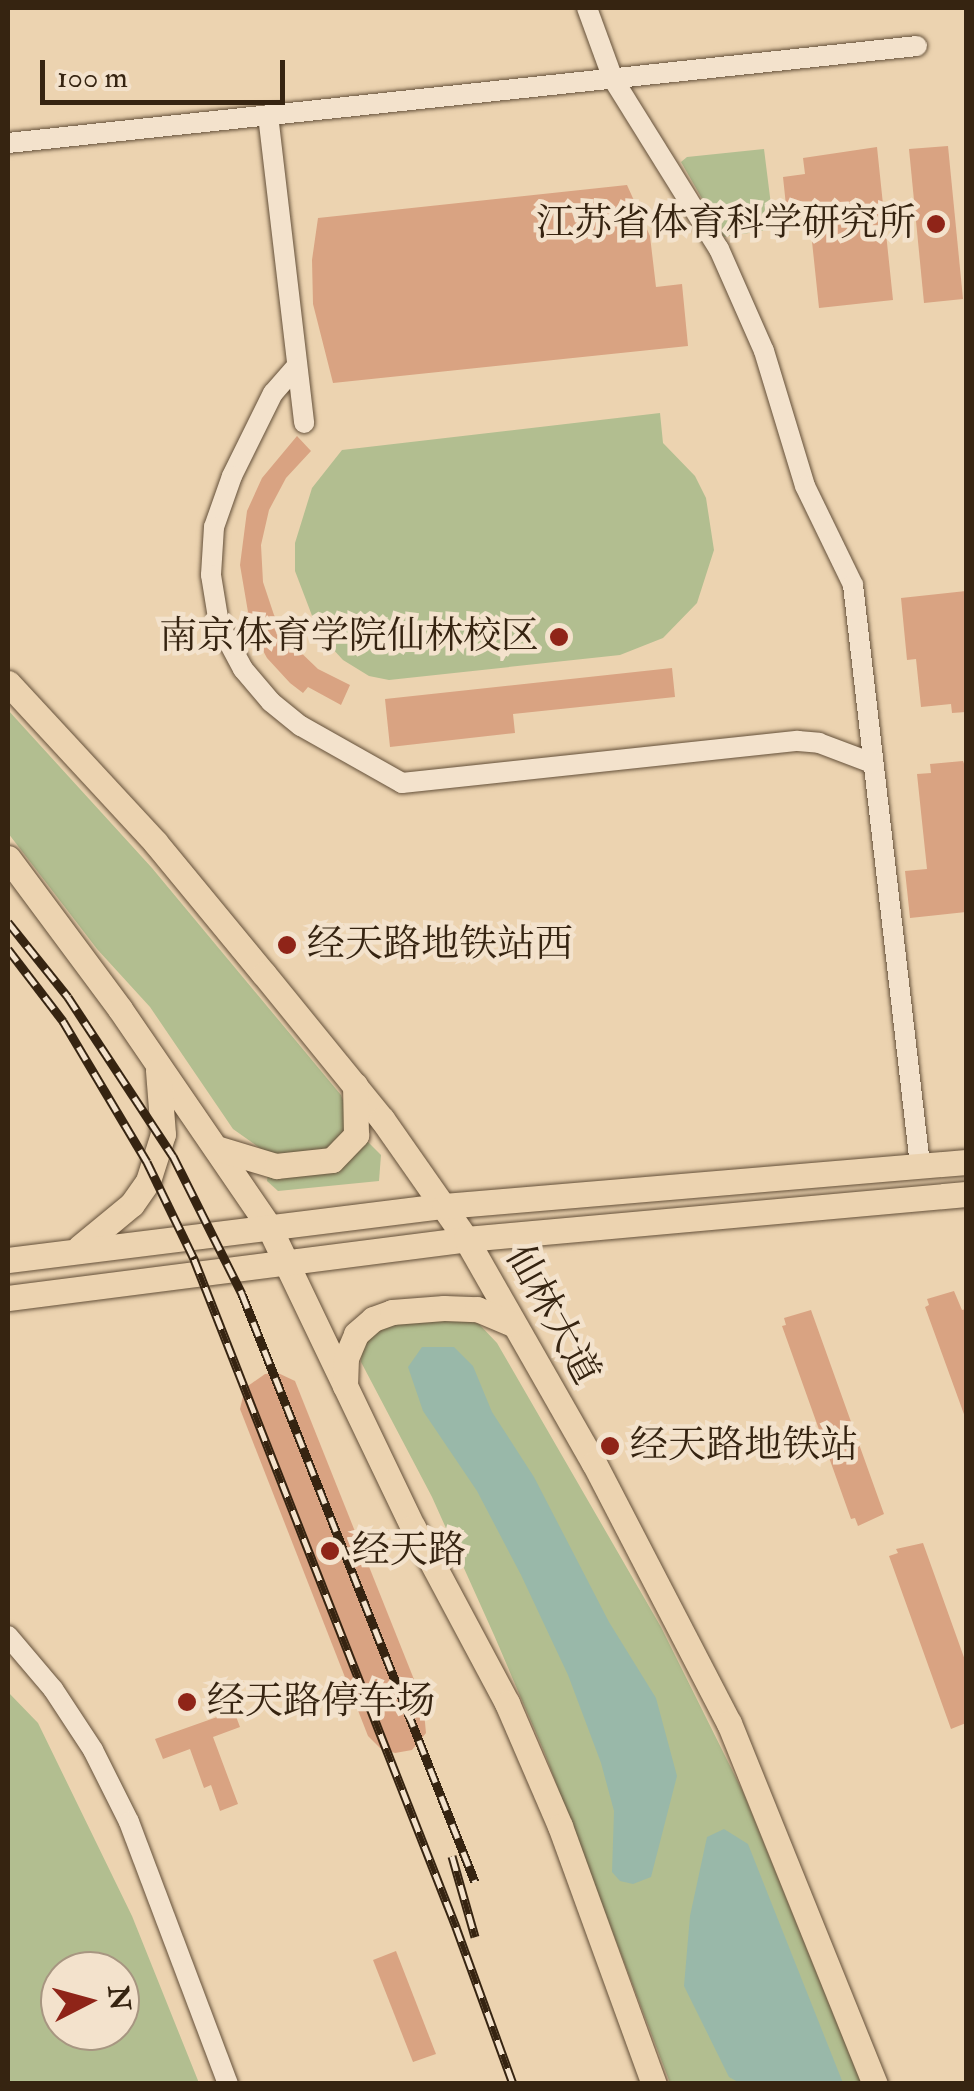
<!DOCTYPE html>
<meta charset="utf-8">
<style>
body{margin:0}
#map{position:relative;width:974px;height:2091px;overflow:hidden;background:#ecd3b0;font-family:"IM FELL Double Pica","Noto Serif SC",serif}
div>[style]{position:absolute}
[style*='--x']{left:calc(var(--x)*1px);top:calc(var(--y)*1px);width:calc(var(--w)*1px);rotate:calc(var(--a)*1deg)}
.green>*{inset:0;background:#b2be90}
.water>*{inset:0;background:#99b8a9}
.building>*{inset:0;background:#d9a382}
.roads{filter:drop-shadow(0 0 2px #645039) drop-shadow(0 0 2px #645039)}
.minor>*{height:20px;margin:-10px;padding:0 10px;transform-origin:10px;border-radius:10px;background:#f3e2cc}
.major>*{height:25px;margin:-12.5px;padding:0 12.5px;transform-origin:12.5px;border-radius:12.5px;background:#ecd3b0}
.rail>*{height:9px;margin-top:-4.5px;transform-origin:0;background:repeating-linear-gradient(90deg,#f3e2cc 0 15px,#362411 0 30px);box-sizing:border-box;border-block:2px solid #362411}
.dots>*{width:28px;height:28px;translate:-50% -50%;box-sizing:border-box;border:5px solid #f3e2cc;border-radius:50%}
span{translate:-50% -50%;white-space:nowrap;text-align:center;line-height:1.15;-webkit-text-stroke:9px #f3e2cc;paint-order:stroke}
.poi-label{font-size:38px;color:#362411}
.right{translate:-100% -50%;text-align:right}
.left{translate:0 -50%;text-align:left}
.street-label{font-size:38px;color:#362411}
.frame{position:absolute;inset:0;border:10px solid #362411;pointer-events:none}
.north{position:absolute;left:40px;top:1951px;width:100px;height:100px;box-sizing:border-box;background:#f3e2cc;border:2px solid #a79681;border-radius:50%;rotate:84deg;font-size:28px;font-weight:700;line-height:40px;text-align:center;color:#362411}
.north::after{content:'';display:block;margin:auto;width:35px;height:45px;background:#8f2418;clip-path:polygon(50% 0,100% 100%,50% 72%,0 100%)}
.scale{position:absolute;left:40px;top:60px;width:245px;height:45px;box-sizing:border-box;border:5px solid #362411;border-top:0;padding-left:12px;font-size:30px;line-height:35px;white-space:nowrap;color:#362411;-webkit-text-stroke:8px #f3e2cc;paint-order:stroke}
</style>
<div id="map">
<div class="green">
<div style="clip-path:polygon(764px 149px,774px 229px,724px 237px,681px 162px,687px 157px)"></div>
<div style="clip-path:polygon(660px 413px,663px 443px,695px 476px,706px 498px,714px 550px,697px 603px,663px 638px,620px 655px,389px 680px,369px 676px,343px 660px,319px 634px,295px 571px,295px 543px,312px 488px,342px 450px)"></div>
<div style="clip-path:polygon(8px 710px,152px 868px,341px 1095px,347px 1111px,346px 1129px,325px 1155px,271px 1156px,233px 1129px,150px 1007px,97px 949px,8px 833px)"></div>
<div style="clip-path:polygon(368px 1142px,381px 1155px,379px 1181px,278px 1191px,267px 1181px,268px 1174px)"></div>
<div style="clip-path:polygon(460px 1317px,479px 1324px,497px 1343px,661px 1627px,743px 1792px,861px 2083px,670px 2083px,545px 1754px,494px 1635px,432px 1497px,361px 1362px,362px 1345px,386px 1322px)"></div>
<div style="clip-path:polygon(evenodd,8px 1692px,38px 1723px,132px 1916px,199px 2083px,8px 2083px,8px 1692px,120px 1971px,120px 2031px,60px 2031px,60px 1971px,120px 1971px)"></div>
</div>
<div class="water">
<div style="clip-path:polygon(422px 1347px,454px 1347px,473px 1366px,492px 1412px,534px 1477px,609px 1622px,656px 1698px,677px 1776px,651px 1877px,633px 1884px,620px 1881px,612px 1872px,614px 1811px,601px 1763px,568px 1675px,521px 1575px,477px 1491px,423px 1411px,408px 1367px)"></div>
<div style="clip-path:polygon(724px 1829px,748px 1844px,843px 2083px,740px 2083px,729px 2077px,684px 1986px,690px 1916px,707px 1837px)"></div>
</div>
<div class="building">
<div style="clip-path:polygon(948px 146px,963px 299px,924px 303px,909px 149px)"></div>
<div style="clip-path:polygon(877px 147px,893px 300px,819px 308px,809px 213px,787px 215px,783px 177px,805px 174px,803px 158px)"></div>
<div style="clip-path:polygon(627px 185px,650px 236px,656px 287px,682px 284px,688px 346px,333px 383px,313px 304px,312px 260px,318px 218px)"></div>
<div style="clip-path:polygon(297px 436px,311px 451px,286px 478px,269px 510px,261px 545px,263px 582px,274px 615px,293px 645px,318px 669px,350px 685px,341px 705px,308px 687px,303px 693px,290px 683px,267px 658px,243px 614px,248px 612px,240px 565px,247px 511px,262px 478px)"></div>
<div style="clip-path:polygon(966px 591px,966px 712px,952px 713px,951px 704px,921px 707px,916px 659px,907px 660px,901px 598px)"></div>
<div style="clip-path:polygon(672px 668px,675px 697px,513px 714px,515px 733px,390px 747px,385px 699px)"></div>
<div style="clip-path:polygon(963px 761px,966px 769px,966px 912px,910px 918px,905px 871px,927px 869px,917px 774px,931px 773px,930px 764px)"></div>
<div style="clip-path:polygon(954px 1291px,962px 1310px,966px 1309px,965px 1417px,925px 1307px,929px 1305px,927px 1299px)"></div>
<div style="clip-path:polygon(811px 1310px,884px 1514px,858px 1526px,855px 1518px,851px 1519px,782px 1326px,786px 1325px,784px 1318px)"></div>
<div style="clip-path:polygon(278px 1373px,295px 1381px,423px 1702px,426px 1733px,412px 1750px,395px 1753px,380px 1748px,368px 1736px,240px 1409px,245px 1388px,265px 1374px)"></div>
<div style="clip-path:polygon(923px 1543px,966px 1663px,966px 1723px,951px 1729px,889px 1556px,898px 1553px,896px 1549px)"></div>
<div style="clip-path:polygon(234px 1711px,240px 1727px,213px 1737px,238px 1804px,220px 1811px,211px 1785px,204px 1788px,190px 1749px,163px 1759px,155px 1739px)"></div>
<div style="clip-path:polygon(396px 1951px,436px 2054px,413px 2062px,373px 1960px)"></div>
</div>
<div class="roads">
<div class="minor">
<div style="--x:587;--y:8;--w:76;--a:69.9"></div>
<div style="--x:613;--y:79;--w:200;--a:58.1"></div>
<div style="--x:719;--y:249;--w:111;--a:66.2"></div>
<div style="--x:764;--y:351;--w:141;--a:73.1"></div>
<div style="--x:805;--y:486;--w:110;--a:64.1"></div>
<div style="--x:853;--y:585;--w:584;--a:83.41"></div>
<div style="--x:268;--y:115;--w:310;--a:83.3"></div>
<div style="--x:8;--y:143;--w:914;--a:-6.09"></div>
<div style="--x:295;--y:368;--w:33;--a:131"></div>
<div style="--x:273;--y:393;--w:93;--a:116.3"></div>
<div style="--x:232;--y:476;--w:54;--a:109.4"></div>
<div style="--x:214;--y:527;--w:48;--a:93.6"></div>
<div style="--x:211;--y:575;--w:50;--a:80.7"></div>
<div style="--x:219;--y:624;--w:51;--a:61.9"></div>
<div style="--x:243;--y:669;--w:43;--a:49.7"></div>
<div style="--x:271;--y:702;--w:38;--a:39"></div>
<div style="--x:301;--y:726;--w:116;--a:29.4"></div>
<div style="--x:402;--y:783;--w:398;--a:-6.1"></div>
<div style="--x:798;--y:741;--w:21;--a:5"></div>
<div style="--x:819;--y:743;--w:57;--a:20.7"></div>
<div style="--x:8;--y:1636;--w:70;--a:49.7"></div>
<div style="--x:53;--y:1689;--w:73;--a:56.7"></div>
<div style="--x:93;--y:1750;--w:80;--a:63.4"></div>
<div style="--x:129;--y:1822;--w:280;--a:69.3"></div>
</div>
<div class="major">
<div style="--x:8;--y:683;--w:217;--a:47.2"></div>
<div style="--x:155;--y:842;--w:171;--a:50.5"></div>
<div style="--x:264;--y:974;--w:187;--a:50.9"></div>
<div style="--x:382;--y:1119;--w:146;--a:55"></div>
<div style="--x:466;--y:1239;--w:258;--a:60.3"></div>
<div style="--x:594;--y:1463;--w:293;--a:62.6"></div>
<div style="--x:729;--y:1723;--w:389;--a:68"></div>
<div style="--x:8;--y:858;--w:188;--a:53.4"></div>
<div style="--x:120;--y:1009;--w:264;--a:55.6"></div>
<div style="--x:269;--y:1227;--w:333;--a:64.4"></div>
<div style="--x:413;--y:1527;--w:200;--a:61.9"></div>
<div style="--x:507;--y:1703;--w:134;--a:66.7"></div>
<div style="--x:560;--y:1826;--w:275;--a:70"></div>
<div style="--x:216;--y:1148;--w:63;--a:16.7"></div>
<div style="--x:276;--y:1166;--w:56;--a:-6.1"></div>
<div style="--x:332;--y:1160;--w:35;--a:-46"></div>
<div style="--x:356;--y:1135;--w:50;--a:-91.1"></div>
<div style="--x:80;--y:1247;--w:67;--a:-39.6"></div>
<div style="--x:132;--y:1204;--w:28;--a:-55"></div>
<div style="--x:148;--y:1181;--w:49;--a:-72.3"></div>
<div style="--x:163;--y:1134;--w:64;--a:-94.5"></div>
<div style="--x:8;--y:1260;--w:439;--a:-7.1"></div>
<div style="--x:444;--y:1206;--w:524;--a:-4.82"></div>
<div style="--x:8;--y:1298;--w:462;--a:-7.3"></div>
<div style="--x:466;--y:1239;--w:502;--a:-5.14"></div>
<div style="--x:345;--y:1386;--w:28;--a:-88"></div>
<div style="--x:346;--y:1358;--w:26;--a:-67"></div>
<div style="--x:356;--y:1334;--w:23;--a:-41"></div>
<div style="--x:373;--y:1319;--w:20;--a:-20"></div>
<div style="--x:392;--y:1312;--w:52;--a:-4.4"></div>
<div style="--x:444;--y:1308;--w:33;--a:2"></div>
<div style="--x:477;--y:1309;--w:38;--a:23"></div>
</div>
</div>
<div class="rail">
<div style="--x:8;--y:922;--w:96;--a:51.3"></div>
<div style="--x:68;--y:997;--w:191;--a:56.6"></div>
<div style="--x:173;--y:1156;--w:154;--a:63.4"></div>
<div style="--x:242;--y:1294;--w:632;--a:68.38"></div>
<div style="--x:8;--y:949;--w:91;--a:52.6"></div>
<div style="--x:63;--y:1021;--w:164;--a:59.2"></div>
<div style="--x:147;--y:1162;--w:108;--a:64.1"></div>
<div style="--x:194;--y:1259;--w:718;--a:68.58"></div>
<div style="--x:456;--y:1927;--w:167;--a:70"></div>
<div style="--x:452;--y:1856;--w:84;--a:74.1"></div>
</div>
<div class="dots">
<div style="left:936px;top:224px;background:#8f2418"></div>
<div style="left:559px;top:637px;background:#8f2418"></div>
<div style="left:287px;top:945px;background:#8f2418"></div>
<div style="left:610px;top:1446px;background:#8f2418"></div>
<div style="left:330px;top:1551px;background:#8f2418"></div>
<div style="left:187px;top:1702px;background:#8f2418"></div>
</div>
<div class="poi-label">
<span class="right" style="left:916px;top:224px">江苏省体育科学研究所</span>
<span class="right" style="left:539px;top:637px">南京体育学院仙林校区</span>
<span class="left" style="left:307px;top:945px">经天路地铁站西</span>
<span class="left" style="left:630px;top:1446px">经天路地铁站</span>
<span class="left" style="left:352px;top:1551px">经天路</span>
<span class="left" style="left:207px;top:1702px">经天路停车场</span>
</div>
<div class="street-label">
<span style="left:552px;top:1315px;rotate:61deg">仙林大道</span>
</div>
<div class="frame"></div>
<div class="north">N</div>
<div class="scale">100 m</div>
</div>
